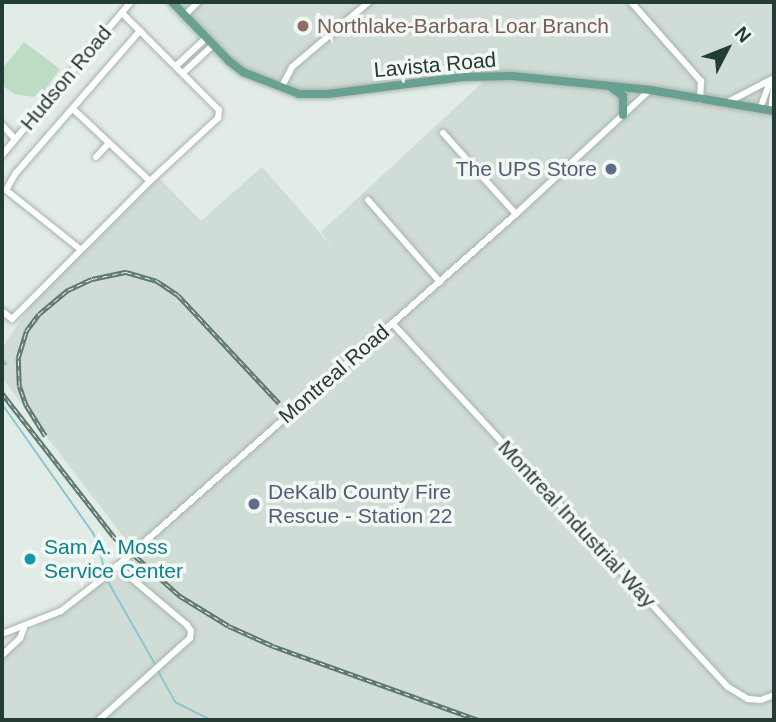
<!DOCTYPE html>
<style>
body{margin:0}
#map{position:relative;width:776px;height:722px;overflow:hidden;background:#e2ece7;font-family:Arial,sans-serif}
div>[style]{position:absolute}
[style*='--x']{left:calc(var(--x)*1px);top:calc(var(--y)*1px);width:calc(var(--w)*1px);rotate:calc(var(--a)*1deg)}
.built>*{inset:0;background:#d0dcd6}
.green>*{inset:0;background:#bcdcc4}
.stream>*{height:2px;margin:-1px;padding:0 1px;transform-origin:1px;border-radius:1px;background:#8cc6cf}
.roads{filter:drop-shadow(0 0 2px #a5b4ae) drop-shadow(0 0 2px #a5b4ae)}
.minor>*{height:6px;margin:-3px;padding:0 3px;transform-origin:3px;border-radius:3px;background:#fff}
.major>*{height:8px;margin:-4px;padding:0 4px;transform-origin:4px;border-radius:4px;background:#68a091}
.rail>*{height:4.5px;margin-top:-2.25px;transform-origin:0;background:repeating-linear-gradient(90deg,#f3f8f5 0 5px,#5d7870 0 10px);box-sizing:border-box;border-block:2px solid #5d7870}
.dots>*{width:19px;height:19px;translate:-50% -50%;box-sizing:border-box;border:4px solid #f3f8f5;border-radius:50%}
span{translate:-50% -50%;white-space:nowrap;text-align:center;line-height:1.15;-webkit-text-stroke:7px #f3f8f5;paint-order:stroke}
.education-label{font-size:21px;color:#785e54}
.left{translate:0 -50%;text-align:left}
.street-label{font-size:21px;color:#233c35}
.service-label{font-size:21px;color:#4e5e75}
.right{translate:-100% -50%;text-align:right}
.culture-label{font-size:21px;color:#0d838f}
.frame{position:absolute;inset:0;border:4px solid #233c35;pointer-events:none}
.north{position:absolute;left:692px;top:14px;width:70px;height:70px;-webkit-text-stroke:5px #f3f8f5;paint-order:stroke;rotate:48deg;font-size:19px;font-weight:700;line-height:28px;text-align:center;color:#233c35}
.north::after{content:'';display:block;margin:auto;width:24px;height:32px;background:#233c35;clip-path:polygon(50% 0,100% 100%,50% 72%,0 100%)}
</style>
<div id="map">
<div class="built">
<div style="clip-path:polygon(171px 2px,631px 2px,634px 5px,639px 2px,774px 2px,774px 719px,2px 720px,2px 658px,50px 615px,76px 601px,135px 552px,2px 378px,2px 348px,32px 303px,155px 174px,201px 221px,262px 167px,335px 250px,321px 232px,495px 71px,415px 79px,341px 96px,300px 93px,265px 83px,210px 46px)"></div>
</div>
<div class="green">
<div style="clip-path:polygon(24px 42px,60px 69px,44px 91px,34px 97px,14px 94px,2px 85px,2px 69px)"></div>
</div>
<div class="stream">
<div style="--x:2;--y:358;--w:7;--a:56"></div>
<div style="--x:6;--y:364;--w:4;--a:166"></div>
<div style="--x:2;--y:404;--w:158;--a:54.8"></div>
<div style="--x:93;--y:533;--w:14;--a:65"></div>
<div style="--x:99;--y:546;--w:30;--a:78"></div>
<div style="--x:107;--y:580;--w:99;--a:60.3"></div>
<div style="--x:158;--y:671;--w:35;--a:61"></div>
<div style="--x:175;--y:702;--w:40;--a:26.6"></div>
</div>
<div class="roads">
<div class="minor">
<div style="--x:631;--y:2;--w:106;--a:48.5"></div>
<div style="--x:701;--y:81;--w:19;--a:93"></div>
<div style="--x:185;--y:15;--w:18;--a:-45"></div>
<div style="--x:176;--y:66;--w:40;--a:-43"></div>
<div style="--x:183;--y:73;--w:40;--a:-43"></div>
<div style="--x:281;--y:88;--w:24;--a:-62"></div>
<div style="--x:292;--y:67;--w:101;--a:-40.2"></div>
<div style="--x:726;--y:103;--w:54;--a:-27.5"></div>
<div style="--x:73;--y:109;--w:105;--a:43.1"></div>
<div style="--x:760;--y:109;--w:29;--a:-70"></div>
<div style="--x:771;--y:111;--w:25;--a:-83"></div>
<div style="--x:2;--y:125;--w:19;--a:47"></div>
<div style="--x:443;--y:133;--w:109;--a:48"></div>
<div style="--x:2;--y:155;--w:200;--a:-49.9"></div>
<div style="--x:96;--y:157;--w:19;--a:-47"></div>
<div style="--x:6;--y:190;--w:20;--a:-60"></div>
<div style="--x:16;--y:173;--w:189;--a:-48.9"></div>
<div style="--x:6;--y:190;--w:95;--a:38.6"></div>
<div style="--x:368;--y:200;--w:109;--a:48.7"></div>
<div style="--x:2;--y:311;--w:13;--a:39"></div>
<div style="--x:12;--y:319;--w:195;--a:-45"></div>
<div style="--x:150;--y:181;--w:93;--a:-42.8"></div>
<div style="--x:218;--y:118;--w:8;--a:-83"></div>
<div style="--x:219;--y:110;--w:137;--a:-135"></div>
<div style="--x:392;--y:323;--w:495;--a:47.3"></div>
<div style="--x:728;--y:687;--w:23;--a:31"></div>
<div style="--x:748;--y:699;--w:13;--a:4"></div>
<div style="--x:761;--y:700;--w:14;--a:-21"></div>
<div style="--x:2;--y:634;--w:63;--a:-21.3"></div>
<div style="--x:61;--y:611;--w:57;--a:-37.9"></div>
<div style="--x:106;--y:576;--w:547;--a:-41.44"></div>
<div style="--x:516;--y:214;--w:183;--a:-42.8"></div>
<div style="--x:2;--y:655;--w:25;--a:-43"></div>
<div style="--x:20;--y:638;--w:11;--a:-68"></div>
<div style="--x:99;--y:720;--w:108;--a:-42"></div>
<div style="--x:179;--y:648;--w:15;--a:-42"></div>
<div style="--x:190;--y:638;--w:7;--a:-82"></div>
<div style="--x:191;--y:631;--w:7;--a:-124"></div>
<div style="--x:187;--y:625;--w:92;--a:-139.9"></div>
</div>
<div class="major">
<div style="--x:172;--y:2;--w:82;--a:46"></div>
<div style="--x:229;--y:61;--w:18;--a:38"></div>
<div style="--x:243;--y:72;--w:60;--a:21.4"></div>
<div style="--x:299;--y:94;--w:29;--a:0"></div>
<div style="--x:328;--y:94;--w:136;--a:-7.2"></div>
<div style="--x:463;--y:77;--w:49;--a:-1.2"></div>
<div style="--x:512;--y:76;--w:139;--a:5.8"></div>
<div style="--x:650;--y:90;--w:126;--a:9.6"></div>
<div style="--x:611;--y:87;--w:15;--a:37"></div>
<div style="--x:623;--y:96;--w:19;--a:90"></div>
</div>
</div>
<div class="rail">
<div style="--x:2;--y:393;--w:182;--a:52.1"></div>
<div style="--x:114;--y:537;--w:89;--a:41.8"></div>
<div style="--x:180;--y:596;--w:57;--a:31.5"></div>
<div style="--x:229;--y:626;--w:48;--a:24.4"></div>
<div style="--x:273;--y:646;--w:218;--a:19.8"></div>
<div style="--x:45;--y:436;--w:36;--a:-122"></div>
<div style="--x:26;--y:406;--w:21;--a:-109"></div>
<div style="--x:19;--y:386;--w:28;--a:-92"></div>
<div style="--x:18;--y:358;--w:28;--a:-73"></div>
<div style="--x:26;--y:331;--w:21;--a:-53"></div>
<div style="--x:39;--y:314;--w:38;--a:-40"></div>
<div style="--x:68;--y:290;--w:26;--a:-25"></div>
<div style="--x:92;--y:279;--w:35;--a:-12"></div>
<div style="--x:126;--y:272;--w:32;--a:16"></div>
<div style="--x:157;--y:281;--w:25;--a:34"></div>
<div style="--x:178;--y:295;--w:148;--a:46.9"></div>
</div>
<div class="dots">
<div style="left:303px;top:26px;background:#8d6e63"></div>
<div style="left:611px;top:169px;background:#5c6f8a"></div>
<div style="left:254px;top:504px;background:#5c6f8a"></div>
<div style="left:30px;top:559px;background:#0f9aa8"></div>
</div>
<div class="education-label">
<span class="left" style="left:317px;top:26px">Northlake-Barbara Loar Branch</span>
</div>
<div class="street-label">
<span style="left:435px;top:65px;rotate:-5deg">Lavista Road</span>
<span style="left:66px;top:78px;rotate:-50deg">Hudson Road</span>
<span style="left:334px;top:374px;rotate:-41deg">Montreal Road</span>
<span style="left:577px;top:524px;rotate:47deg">Montreal Industrial Way</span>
</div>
<div class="service-label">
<span class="right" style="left:597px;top:169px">The UPS Store</span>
<span class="left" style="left:268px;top:504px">DeKalb County Fire<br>Rescue - Station 22</span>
</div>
<div class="culture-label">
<span class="left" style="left:44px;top:559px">Sam A. Moss<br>Service Center</span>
</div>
<div class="frame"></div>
<div class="north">N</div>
</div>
